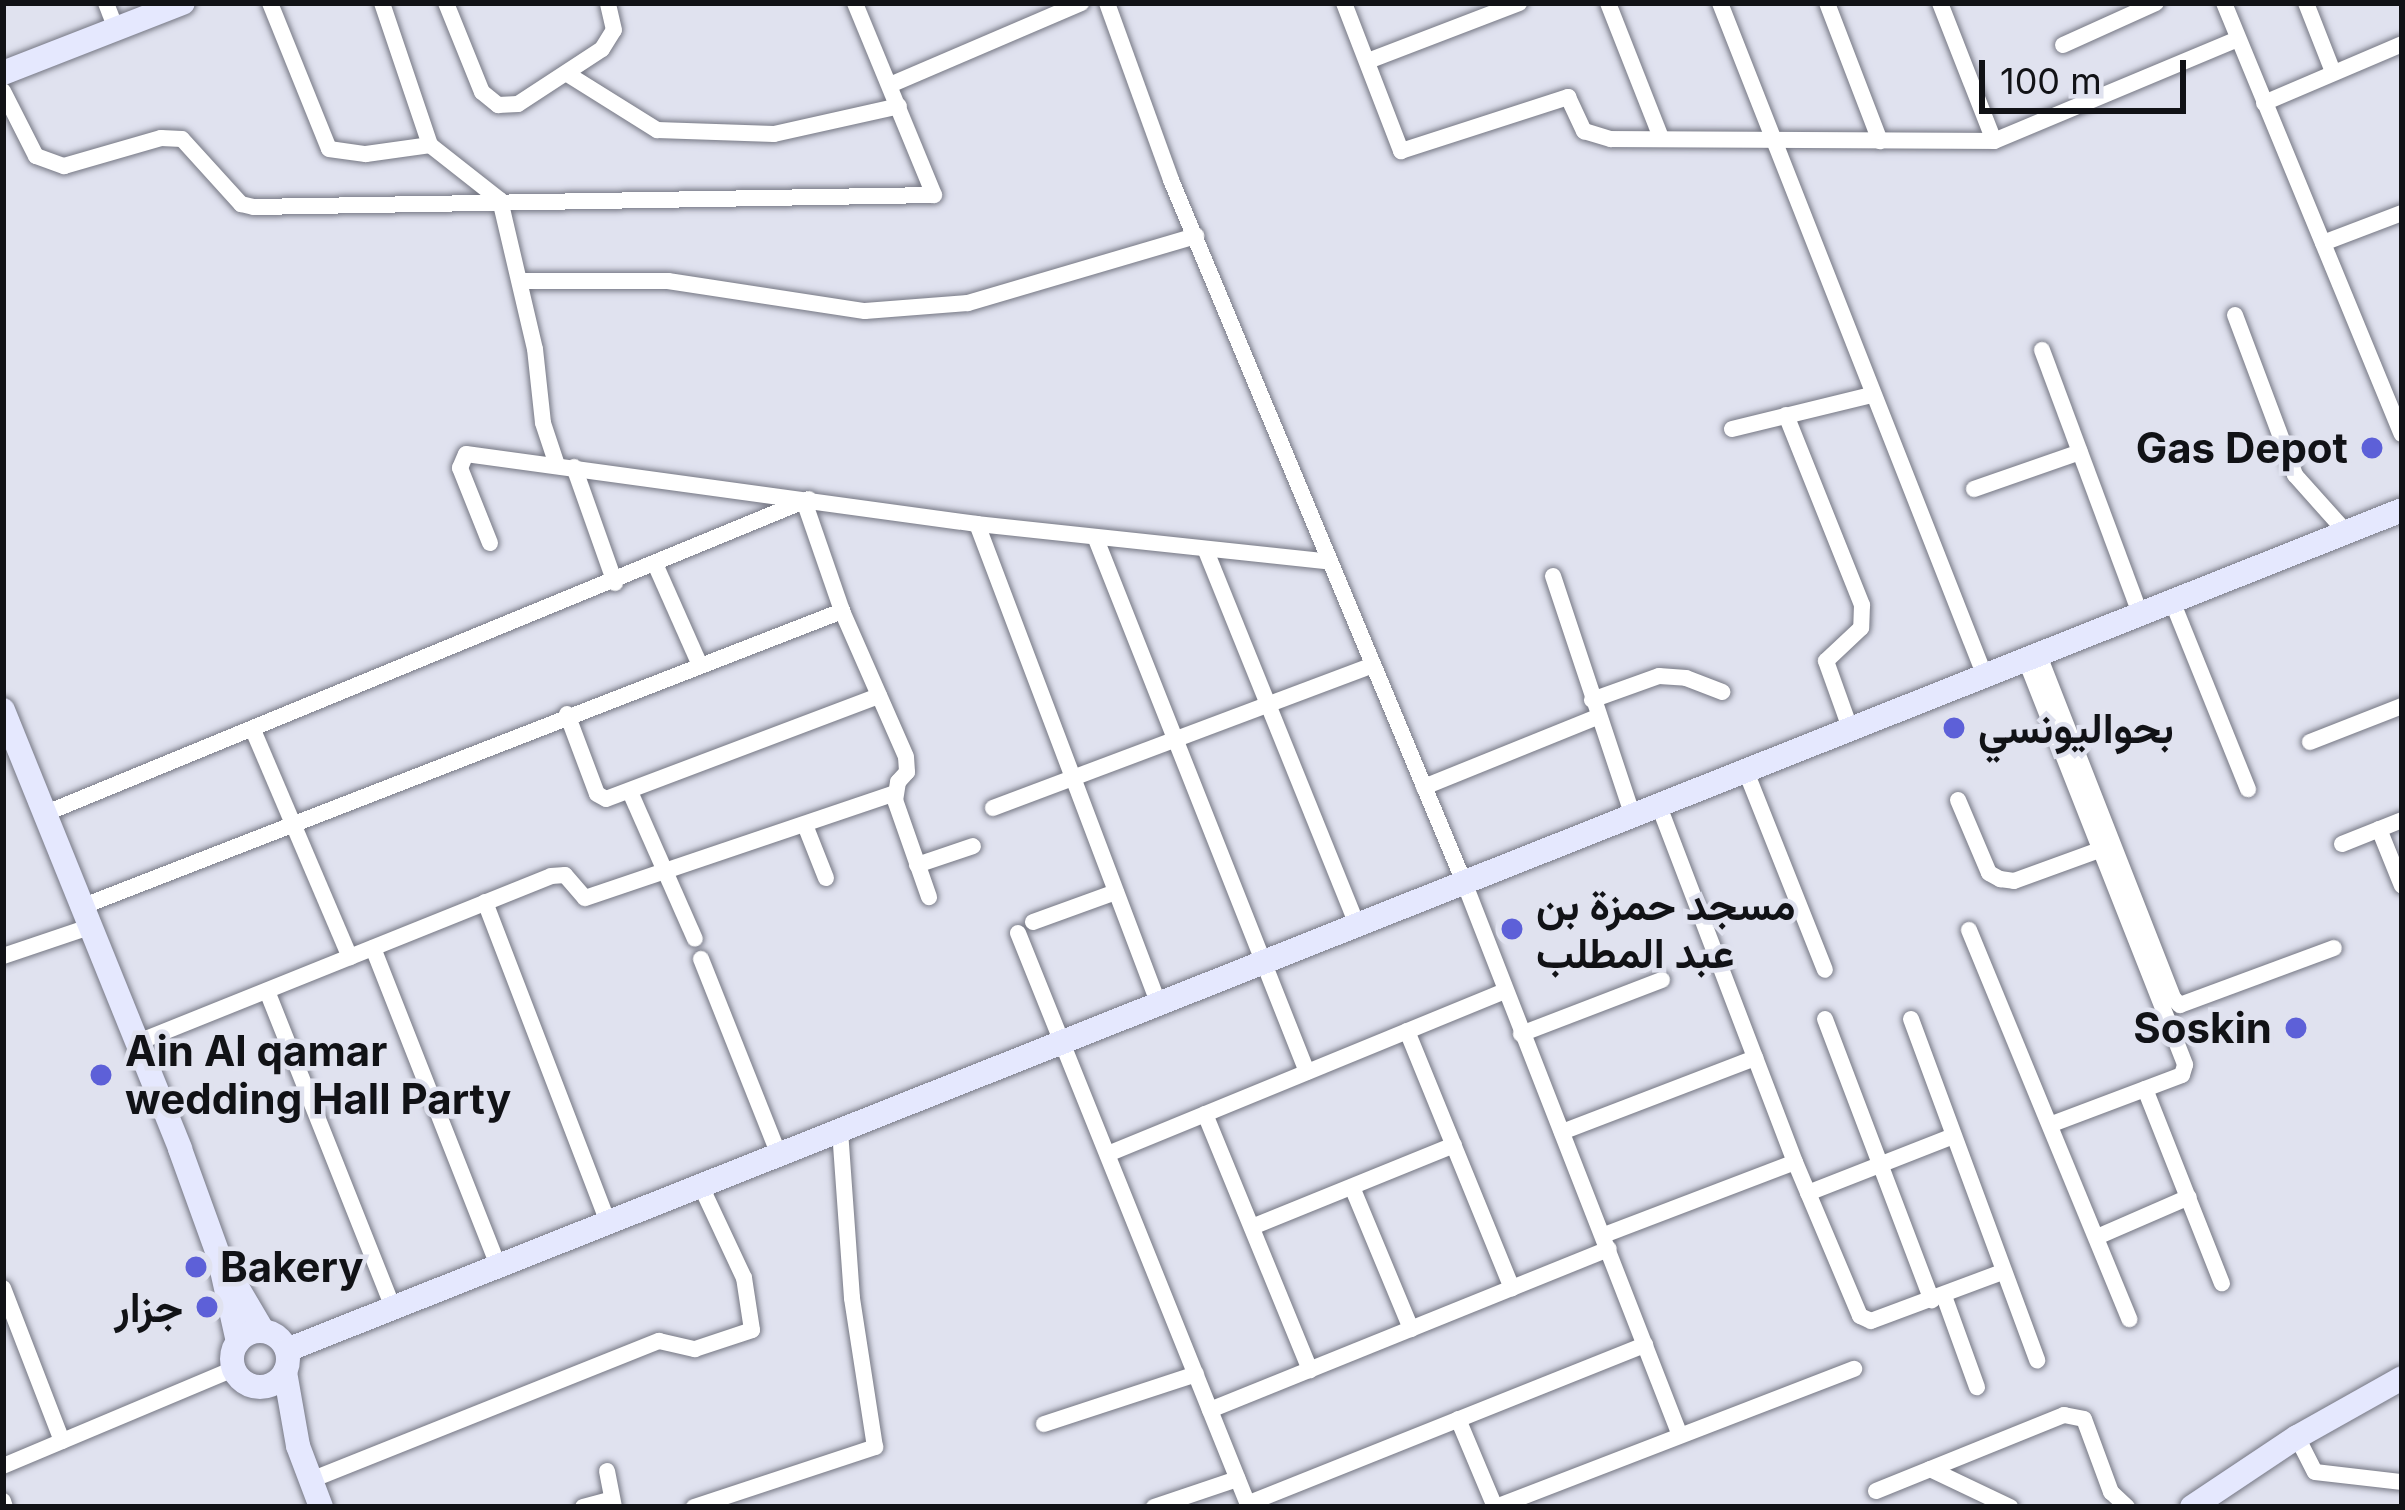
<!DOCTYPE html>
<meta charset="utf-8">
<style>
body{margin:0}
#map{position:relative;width:2405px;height:1510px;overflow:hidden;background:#e0e2ef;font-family:Inter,Vazirmatn,sans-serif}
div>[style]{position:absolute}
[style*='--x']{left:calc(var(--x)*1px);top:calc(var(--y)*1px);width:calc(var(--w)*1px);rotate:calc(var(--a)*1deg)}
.roads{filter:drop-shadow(0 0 3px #757783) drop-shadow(0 0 3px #757783)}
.street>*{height:16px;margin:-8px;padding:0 8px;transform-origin:8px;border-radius:8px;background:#fff}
.secondary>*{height:24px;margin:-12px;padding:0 12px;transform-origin:12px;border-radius:12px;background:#e5e8fe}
.secondary>.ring{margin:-12px;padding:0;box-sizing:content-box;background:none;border:24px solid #e5e8fe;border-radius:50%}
.dots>*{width:33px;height:33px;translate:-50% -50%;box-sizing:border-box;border:6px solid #e0e2ef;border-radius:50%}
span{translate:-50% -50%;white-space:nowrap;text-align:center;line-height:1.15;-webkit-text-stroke:9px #e0e2ef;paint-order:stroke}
.poi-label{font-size:42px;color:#111216;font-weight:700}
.right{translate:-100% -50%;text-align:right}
.left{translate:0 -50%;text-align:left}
.frame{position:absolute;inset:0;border:6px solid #111216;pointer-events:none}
.scale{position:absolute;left:1979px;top:60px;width:207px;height:54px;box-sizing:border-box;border:6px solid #111216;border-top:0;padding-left:15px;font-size:36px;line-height:42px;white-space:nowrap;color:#111216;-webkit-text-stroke:9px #e0e2ef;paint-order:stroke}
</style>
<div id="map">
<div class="roads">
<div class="street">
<div style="--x:106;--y:3;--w:28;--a:69"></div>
<div style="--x:270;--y:3;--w:157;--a:68"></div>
<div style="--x:329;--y:149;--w:37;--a:8"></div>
<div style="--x:366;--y:154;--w:65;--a:-8"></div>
<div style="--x:382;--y:3;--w:150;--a:71.3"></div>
<div style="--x:430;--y:145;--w:89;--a:38.2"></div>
<div style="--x:500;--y:200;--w:153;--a:76.8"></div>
<div style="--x:535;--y:349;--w:74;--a:83.8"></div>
<div style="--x:543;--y:423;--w:44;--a:71.6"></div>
<div style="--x:446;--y:3;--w:96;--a:68"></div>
<div style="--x:482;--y:92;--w:21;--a:39"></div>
<div style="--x:498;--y:105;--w:20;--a:-3"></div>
<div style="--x:518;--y:104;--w:100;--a:-33.2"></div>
<div style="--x:602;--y:49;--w:22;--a:-58"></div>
<div style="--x:614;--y:30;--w:28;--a:-103"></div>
<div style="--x:1107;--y:3;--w:188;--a:70.1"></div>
<div style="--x:1171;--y:180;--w:761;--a:67.35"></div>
<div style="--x:1464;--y:882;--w:591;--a:68.68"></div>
<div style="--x:1344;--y:3;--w:159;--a:68.9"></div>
<div style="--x:1401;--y:151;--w:176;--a:-17.9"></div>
<div style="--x:1568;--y:97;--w:38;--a:65"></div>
<div style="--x:1584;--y:131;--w:28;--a:17"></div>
<div style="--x:1611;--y:139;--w:383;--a:0.3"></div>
<div style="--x:1994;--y:141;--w:264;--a:-22.7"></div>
<div style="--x:1608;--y:3;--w:142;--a:68.5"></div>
<div style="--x:1720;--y:3;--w:721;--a:68.52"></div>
<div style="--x:1827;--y:3;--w:148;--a:69"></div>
<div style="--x:1940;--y:3;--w:148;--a:68.6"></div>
<div style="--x:2224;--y:3;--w:466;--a:67.6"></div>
<div style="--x:2306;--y:3;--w:74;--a:68.6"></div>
<div style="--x:2063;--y:45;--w:102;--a:-24.3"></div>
<div style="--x:1368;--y:61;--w:162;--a:-21"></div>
<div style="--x:569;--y:75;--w:104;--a:32"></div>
<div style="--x:657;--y:130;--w:117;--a:2"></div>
<div style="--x:774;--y:134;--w:128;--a:-12.6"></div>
<div style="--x:890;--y:85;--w:208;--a:-23.2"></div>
<div style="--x:3;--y:91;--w:73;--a:63.1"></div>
<div style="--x:36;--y:156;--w:30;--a:20"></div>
<div style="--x:64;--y:166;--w:101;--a:-16.1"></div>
<div style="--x:161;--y:138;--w:21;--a:3"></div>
<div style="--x:182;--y:139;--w:88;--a:47.8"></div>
<div style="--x:241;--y:204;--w:13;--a:13"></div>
<div style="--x:254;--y:207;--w:680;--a:-1.01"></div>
<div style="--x:934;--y:195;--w:208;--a:-112.4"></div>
<div style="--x:2264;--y:103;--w:150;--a:-23.1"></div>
<div style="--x:2323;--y:243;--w:85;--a:-20.8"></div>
<div style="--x:520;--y:281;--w:148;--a:0"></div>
<div style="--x:668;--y:281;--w:199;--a:8.7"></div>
<div style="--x:865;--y:311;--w:103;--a:-4.4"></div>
<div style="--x:968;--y:303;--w:238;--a:-16.4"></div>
<div style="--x:2235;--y:315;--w:171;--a:69.4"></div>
<div style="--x:2295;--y:475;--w:76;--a:48.2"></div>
<div style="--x:2042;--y:350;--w:282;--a:69.6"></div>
<div style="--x:1786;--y:415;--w:205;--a:68.2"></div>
<div style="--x:1862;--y:605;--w:23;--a:92"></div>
<div style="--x:1861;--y:628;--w:48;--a:136.7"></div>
<div style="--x:1826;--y:661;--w:71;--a:70.3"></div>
<div style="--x:1732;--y:429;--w:144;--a:-13.7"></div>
<div style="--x:574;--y:467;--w:123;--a:70.5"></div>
<div style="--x:1974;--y:489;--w:112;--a:-19.2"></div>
<div style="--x:804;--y:501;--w:116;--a:70.9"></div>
<div style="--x:842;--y:611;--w:159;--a:66.3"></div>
<div style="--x:906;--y:757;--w:15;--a:86"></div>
<div style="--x:907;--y:772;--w:13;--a:132"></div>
<div style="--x:898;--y:782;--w:18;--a:99"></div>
<div style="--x:895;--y:800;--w:103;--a:70.7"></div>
<div style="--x:977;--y:524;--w:514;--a:69.27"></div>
<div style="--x:1096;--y:539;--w:573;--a:68.4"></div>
<div style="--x:490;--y:543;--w:81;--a:-111.8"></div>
<div style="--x:460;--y:468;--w:15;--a:-67"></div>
<div style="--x:466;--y:454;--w:516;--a:7.8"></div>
<div style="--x:977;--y:524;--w:351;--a:6.1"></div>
<div style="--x:1206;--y:551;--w:406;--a:68"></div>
<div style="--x:656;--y:566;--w:106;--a:66.1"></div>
<div style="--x:1553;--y:576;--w:253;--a:71.6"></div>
<div style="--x:2172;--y:601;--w:203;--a:68"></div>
<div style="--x:2038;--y:653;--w:370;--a:68.6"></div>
<div style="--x:2173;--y:998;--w:10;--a:45"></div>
<div style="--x:2180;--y:1005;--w:164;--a:-20.3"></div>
<div style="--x:2025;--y:658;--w:437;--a:68.5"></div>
<div style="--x:2185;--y:1065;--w:10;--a:107"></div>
<div style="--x:2182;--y:1075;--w:141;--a:159.3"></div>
<div style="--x:1592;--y:700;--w:71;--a:-19.7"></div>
<div style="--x:1659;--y:676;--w:27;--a:4"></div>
<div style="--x:1686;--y:678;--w:39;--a:21"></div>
<div style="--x:567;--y:714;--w:85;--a:69.4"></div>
<div style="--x:597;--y:794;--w:10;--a:29"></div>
<div style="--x:606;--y:799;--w:292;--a:-20.7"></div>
<div style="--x:253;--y:730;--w:247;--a:66.9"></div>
<div style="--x:2310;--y:742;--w:99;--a:-21.4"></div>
<div style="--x:1745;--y:769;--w:216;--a:68.3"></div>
<div style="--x:1424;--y:787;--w:187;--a:-22"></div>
<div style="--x:631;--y:794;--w:158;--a:66.2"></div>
<div style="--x:1958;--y:800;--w:79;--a:67"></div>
<div style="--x:1989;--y:873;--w:13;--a:29"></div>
<div style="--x:2000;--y:879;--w:14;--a:8"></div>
<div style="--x:2014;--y:881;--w:90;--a:-20"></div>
<div style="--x:1659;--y:806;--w:381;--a:69.1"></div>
<div style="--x:1795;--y:1162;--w:167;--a:67.1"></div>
<div style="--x:1860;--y:1316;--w:12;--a:24"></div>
<div style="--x:1871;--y:1321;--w:140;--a:-20.5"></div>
<div style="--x:993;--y:808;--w:406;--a:-20.6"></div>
<div style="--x:44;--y:814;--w:827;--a:-22.38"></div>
<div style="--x:805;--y:825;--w:57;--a:68.4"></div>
<div style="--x:2379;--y:829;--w:61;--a:68"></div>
<div style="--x:2342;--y:844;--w:65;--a:-21.8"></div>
<div style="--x:917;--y:865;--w:59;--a:-18.7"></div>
<div style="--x:485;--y:902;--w:343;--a:69"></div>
<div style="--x:81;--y:907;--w:817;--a:-21.25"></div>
<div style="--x:1033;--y:922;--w:88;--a:-19.9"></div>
<div style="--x:1969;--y:930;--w:421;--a:67.6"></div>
<div style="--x:1018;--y:933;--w:619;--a:68.08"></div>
<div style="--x:373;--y:948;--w:342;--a:68.5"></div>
<div style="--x:3;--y:956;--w:91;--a:-18.6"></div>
<div style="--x:701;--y:959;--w:211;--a:68.3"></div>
<div style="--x:267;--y:991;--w:341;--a:68.3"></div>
<div style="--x:1825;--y:1019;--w:301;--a:69.2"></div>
<div style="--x:1911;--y:1019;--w:364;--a:69.7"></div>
<div style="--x:1407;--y:1031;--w:278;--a:67.8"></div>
<div style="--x:1521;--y:1034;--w:151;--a:-21"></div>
<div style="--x:136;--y:1043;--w:447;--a:-21.9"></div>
<div style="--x:551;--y:876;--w:14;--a:-4"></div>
<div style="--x:565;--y:875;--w:30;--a:49"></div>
<div style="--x:585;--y:898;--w:327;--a:-18.7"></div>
<div style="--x:2145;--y:1089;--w:209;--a:68.4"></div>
<div style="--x:1205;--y:1114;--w:277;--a:67.7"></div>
<div style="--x:1562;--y:1132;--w:207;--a:-21"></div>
<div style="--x:1110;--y:1153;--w:427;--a:-22.3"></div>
<div style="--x:1352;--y:1187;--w:154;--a:67.4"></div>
<div style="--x:1808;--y:1193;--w:154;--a:-21.4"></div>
<div style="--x:1252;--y:1227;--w:218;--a:-22.1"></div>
<div style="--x:1604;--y:1235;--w:204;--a:-20.9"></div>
<div style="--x:2097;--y:1237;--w:100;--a:-23.5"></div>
<div style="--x:3;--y:1288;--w:164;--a:68.9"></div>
<div style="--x:1944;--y:1296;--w:97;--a:70.1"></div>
<div style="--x:1210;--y:1410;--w:430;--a:-22"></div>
<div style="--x:1458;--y:1419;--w:95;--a:67.2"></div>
<div style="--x:1044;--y:1424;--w:160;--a:-18.2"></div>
<div style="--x:2297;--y:1437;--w:39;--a:63"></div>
<div style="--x:2315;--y:1472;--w:88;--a:6.6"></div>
<div style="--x:3;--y:1466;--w:251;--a:-22.8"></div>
<div style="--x:1930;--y:1469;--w:89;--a:25.4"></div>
<div style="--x:607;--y:1471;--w:37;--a:79"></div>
<div style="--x:311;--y:1480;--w:375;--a:-21.8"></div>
<div style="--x:659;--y:1341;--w:37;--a:13"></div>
<div style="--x:695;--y:1349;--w:60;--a:-18.4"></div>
<div style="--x:752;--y:1330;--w:53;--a:-98.7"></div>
<div style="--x:744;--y:1278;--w:102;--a:-115.1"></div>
<div style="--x:1876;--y:1491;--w:203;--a:-22"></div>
<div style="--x:2064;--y:1415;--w:20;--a:11"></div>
<div style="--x:2084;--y:1419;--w:78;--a:69.7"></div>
<div style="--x:2111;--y:1492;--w:22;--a:43"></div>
<div style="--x:3;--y:1501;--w:6;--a:72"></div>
<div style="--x:1247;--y:1504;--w:429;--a:-21.8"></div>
<div style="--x:583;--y:1507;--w:30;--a:-15"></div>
<div style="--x:694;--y:1507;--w:191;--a:-18.3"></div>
<div style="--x:875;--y:1447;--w:151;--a:-98.8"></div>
<div style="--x:852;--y:1298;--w:168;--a:-94.1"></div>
<div style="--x:1154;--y:1507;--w:88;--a:-18.6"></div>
<div style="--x:1496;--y:1507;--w:384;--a:-21.1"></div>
</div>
<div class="secondary">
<div style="--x:3;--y:73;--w:193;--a:-21.3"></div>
<div style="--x:3;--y:710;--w:473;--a:68"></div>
<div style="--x:180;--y:1149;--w:115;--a:70.1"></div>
<div style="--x:219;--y:1257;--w:87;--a:77.4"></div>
<div style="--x:230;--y:1275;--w:65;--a:59.5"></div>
<div class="ring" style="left:232px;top:1331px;width:32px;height:32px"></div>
<div style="--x:287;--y:1350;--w:2276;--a:-21.66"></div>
<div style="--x:285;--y:1372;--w:75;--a:80"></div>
<div style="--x:298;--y:1446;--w:65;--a:69.3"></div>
<div style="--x:2192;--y:1507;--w:126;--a:-33.7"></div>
<div style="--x:2297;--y:1437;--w:120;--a:-29.3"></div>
</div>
</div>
<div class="dots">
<div style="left:2372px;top:448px;background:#5d60d8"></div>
<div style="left:1954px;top:728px;background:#5d60d8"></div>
<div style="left:1512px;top:929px;background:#5d60d8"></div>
<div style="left:2296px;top:1028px;background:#5d60d8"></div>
<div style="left:101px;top:1075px;background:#5d60d8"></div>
<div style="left:196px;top:1267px;background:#5d60d8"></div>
<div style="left:207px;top:1307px;background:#5d60d8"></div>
</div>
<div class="poi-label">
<span class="right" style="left:2348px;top:448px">Gas Depot</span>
<span class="left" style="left:1978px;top:728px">بحواليونسي</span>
<span class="left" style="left:1536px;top:929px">مسجد حمزة بن<br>عبد المطلب</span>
<span class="right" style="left:2272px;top:1028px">Soskin</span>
<span class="left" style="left:125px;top:1075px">Ain Al qamar<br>wedding Hall Party</span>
<span class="left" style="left:220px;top:1267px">Bakery</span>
<span class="right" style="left:183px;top:1307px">جزار</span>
</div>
<div class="frame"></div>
<div class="scale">100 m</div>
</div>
